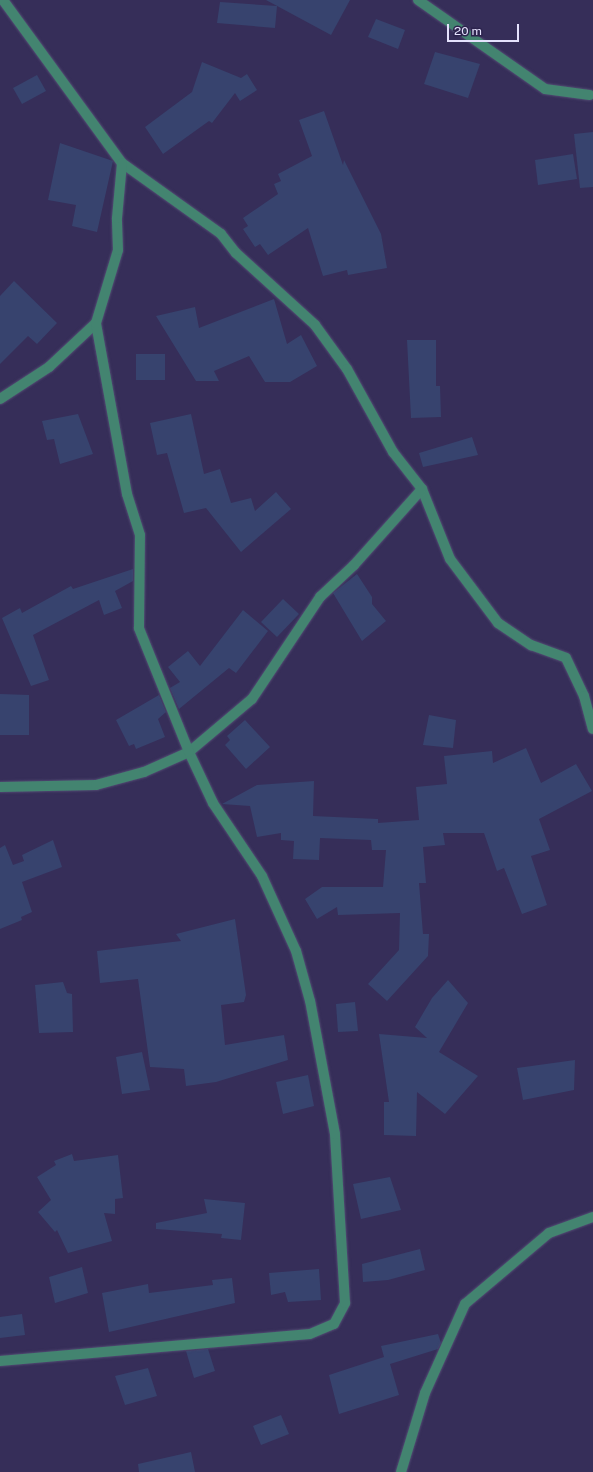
<!DOCTYPE html>
<style>
body{margin:0}
#map{position:relative;width:593px;height:1472px;overflow:hidden;background:#362e59;font-family:"Public Sans",sans-serif}
div>[style]{position:absolute}
[style*='--x']{left:calc(var(--x)*1px);top:calc(var(--y)*1px);width:calc(var(--w)*1px);rotate:calc(var(--a)*1deg)}
.building>*{inset:0;background:#37436e}
.roads{filter:drop-shadow(0 0 1px #524b73) drop-shadow(0 0 1px #524b73)}
.minor>*{height:10px;margin:-5px;padding:0 5px;transform-origin:5px;border-radius:5px;background:#438470}
span{translate:-50% -50%;white-space:nowrap;text-align:center;line-height:1.15;-webkit-text-stroke:3px #2d244e;paint-order:stroke}
.scale{position:absolute;left:447px;top:24px;width:72px;height:18px;box-sizing:border-box;border:2px solid #e5e2fd;border-top:0;padding-left:5px;font-size:12px;line-height:14px;white-space:nowrap;color:#e5e2fd;-webkit-text-stroke:3px #2d244e;paint-order:stroke}
</style>
<div id="map">
<div class="building">
<div style="clip-path:polygon(266px 0,350px 0,331px 35px)"></div>
<div style="clip-path:polygon(220px 2px,277px 6px,275px 28px,217px 23px)"></div>
<div style="clip-path:polygon(376px 19px,405px 30px,398px 49px,368px 37px)"></div>
<div style="clip-path:polygon(435px 52px,480px 64px,468px 98px,424px 84px)"></div>
<div style="clip-path:polygon(202px 62px,241px 78px,247px 74px,257px 90px,240px 101px,235px 93px,212px 123px,209px 121px,163px 154px,145px 127px,192px 92px)"></div>
<div style="clip-path:polygon(37px 75px,46px 91px,22px 104px,13px 88px)"></div>
<div style="clip-path:polygon(324px 111px,343px 165px,344px 160px,381px 234px,387px 268px,348px 275px,347px 270px,323px 276px,308px 228px,268px 255px,260px 244px,255px 247px,243px 229px,248px 226px,243px 218px,278px 194px,274px 184px,281px 181px,278px 174px,312px 156px,299px 120px)"></div>
<div style="clip-path:polygon(593px 132px,593px 187px,580px 188px,574px 134px)"></div>
<div style="clip-path:polygon(60px 143px,113px 161px,97px 232px,72px 226px,76px 205px,48px 200px)"></div>
<div style="clip-path:polygon(573px 154px,577px 179px,538px 185px,535px 160px)"></div>
<div style="clip-path:polygon(14px 281px,57px 323px,37px 344px,28px 336px,0 364px,0 296px)"></div>
<div style="clip-path:polygon(274px 299px,287px 344px,301px 335px,317px 366px,290px 382px,265px 382px,249px 356px,214px 371px,219px 381px,196px 381px,156px 316px,195px 307px,199px 328px)"></div>
<div style="clip-path:polygon(407px 340px,436px 340px,436px 386px,440px 386px,441px 417px,411px 418px)"></div>
<div style="clip-path:polygon(136px 354px,165px 354px,165px 380px,136px 380px)"></div>
<div style="clip-path:polygon(78px 414px,93px 454px,60px 464px,54px 439px,47px 440px,42px 421px)"></div>
<div style="clip-path:polygon(191px 414px,204px 474px,220px 469px,231px 503px,251px 498px,255px 511px,276px 492px,291px 509px,241px 552px,206px 508px,184px 513px,167px 453px,157px 455px,150px 423px)"></div>
<div style="clip-path:polygon(472px 437px,478px 455px,423px 467px,419px 453px)"></div>
<div style="clip-path:polygon(133px 569px,133px 581px,115px 591px,122px 608px,104px 615px,99px 600px,33px 635px,49px 680px,31px 686px,2px 618px,20px 608px,22px 613px,71px 586px,73px 589px)"></div>
<div style="clip-path:polygon(357px 574px,372px 597px,372px 604px,386px 621px,362px 641px,333px 593px)"></div>
<div style="clip-path:polygon(283px 599px,299px 614px,277px 637px,261px 622px)"></div>
<div style="clip-path:polygon(243px 610px,268px 631px,236px 673px,229px 668px,179px 709px,170px 688px,180px 682px,168px 667px,188px 651px,200px 666px)"></div>
<div style="clip-path:polygon(0 694px,29px 695px,29px 735px,0 735px)"></div>
<div style="clip-path:polygon(159px 695px,166px 712px,158px 719px,165px 737px,136px 749px,134px 744px,129px 746px,116px 720px)"></div>
<div style="clip-path:polygon(429px 715px,456px 720px,453px 748px,423px 745px)"></div>
<div style="clip-path:polygon(245px 720px,270px 747px,246px 769px,225px 745px,230px 740px,227px 736px)"></div>
<div style="clip-path:polygon(526px 748px,541px 783px,576px 764px,592px 791px,539px 819px,550px 850px,531px 856px,547px 905px,522px 914px,504px 868px,497px 871px,484px 833px,443px 833px,445px 845px,423px 847px,426px 883px,419px 883px,423px 934px,429px 934px,428px 956px,387px 1001px,368px 984px,399px 950px,400px 913px,338px 915px,337px 907px,317px 919px,305px 899px,322px 887px,383px 887px,386px 850px,372px 850px,371px 840px,320px 838px,319px 860px,293px 859px,294px 841px,281px 840px,281px 833px,257px 837px,250px 806px,222px 804px,257px 785px,314px 781px,313px 816px,378px 819px,378px 823px,419px 820px,416px 787px,447px 784px,444px 756px,492px 751px,493px 763px)"></div>
<div style="clip-path:polygon(53px 840px,62px 867px,22px 882px,32px 912px,21px 917px,22px 920px,0 929px,0 848px,5px 845px,13px 865px,24px 861px,22px 855px)"></div>
<div style="clip-path:polygon(235px 919px,246px 995px,244px 1002px,221px 1005px,225px 1045px,284px 1035px,288px 1060px,216px 1082px,186px 1086px,184px 1069px,150px 1067px,138px 979px,100px 983px,97px 951px,181px 941px,176px 934px)"></div>
<div style="clip-path:polygon(448px 980px,468px 1003px,439px 1052px,478px 1076px,445px 1114px,417px 1092px,416px 1136px,384px 1135px,384px 1102px,389px 1102px,379px 1034px,427px 1038px,415px 1027px,432px 998px)"></div>
<div style="clip-path:polygon(63px 982px,67px 993px,72px 994px,73px 1032px,39px 1033px,35px 985px)"></div>
<div style="clip-path:polygon(355px 1002px,358px 1031px,338px 1032px,336px 1004px)"></div>
<div style="clip-path:polygon(142px 1052px,150px 1090px,122px 1094px,116px 1057px)"></div>
<div style="clip-path:polygon(575px 1060px,574px 1090px,523px 1100px,517px 1068px)"></div>
<div style="clip-path:polygon(308px 1075px,314px 1106px,283px 1114px,276px 1082px)"></div>
<div style="clip-path:polygon(72px 1154px,74px 1161px,118px 1155px,123px 1198px,115px 1199px,115px 1214px,104px 1213px,112px 1241px,68px 1253px,57px 1230px,55px 1232px,38px 1212px,51px 1200px,37px 1177px,56px 1165px,54px 1161px)"></div>
<div style="clip-path:polygon(390px 1177px,401px 1210px,361px 1219px,353px 1184px)"></div>
<div style="clip-path:polygon(204px 1199px,245px 1203px,241px 1240px,221px 1238px,222px 1234px,156px 1229px,156px 1223px,207px 1213px)"></div>
<div style="clip-path:polygon(420px 1249px,425px 1270px,388px 1280px,363px 1282px,362px 1264px)"></div>
<div style="clip-path:polygon(82px 1267px,88px 1293px,55px 1303px,49px 1277px)"></div>
<div style="clip-path:polygon(319px 1269px,321px 1300px,288px 1302px,285px 1292px,271px 1295px,269px 1273px)"></div>
<div style="clip-path:polygon(232px 1278px,235px 1303px,109px 1332px,102px 1293px,148px 1284px,149px 1293px,213px 1285px,212px 1280px)"></div>
<div style="clip-path:polygon(22px 1314px,25px 1335px,0 1338px,0 1317px)"></div>
<div style="clip-path:polygon(438px 1334px,441px 1343px,438px 1349px,390px 1364px,399px 1395px,339px 1414px,329px 1375px,384px 1357px,381px 1346px)"></div>
<div style="clip-path:polygon(208px 1349px,215px 1371px,194px 1378px,186px 1351px)"></div>
<div style="clip-path:polygon(148px 1368px,157px 1396px,125px 1405px,115px 1376px)"></div>
<div style="clip-path:polygon(281px 1415px,289px 1434px,261px 1445px,253px 1426px)"></div>
<div style="clip-path:polygon(191px 1452px,195px 1472px,139px 1472px,138px 1464px)"></div>
</div>
<div class="roads">
<div class="minor">
<div style="--x:3;--y:0;--w:202;--a:53.9"></div>
<div style="--x:122;--y:163;--w:122;--a:35.6"></div>
<div style="--x:221;--y:234;--w:24;--a:52"></div>
<div style="--x:236;--y:253;--w:107;--a:42.3"></div>
<div style="--x:315;--y:325;--w:54;--a:54"></div>
<div style="--x:347;--y:369;--w:95;--a:61"></div>
<div style="--x:393;--y:452;--w:47;--a:51.9"></div>
<div style="--x:422;--y:489;--w:75;--a:68.2"></div>
<div style="--x:450;--y:559;--w:80;--a:53.1"></div>
<div style="--x:498;--y:623;--w:40;--a:34"></div>
<div style="--x:531;--y:645;--w:37;--a:20"></div>
<div style="--x:566;--y:658;--w:42;--a:64.7"></div>
<div style="--x:584;--y:696;--w:34;--a:75"></div>
<div style="--x:418;--y:0;--w:155;--a:35"></div>
<div style="--x:545;--y:89;--w:45;--a:7.6"></div>
<div style="--x:0;--y:399;--w:59;--a:-33.1"></div>
<div style="--x:49;--y:367;--w:64;--a:-43.1"></div>
<div style="--x:0;--y:787;--w:96;--a:-1.2"></div>
<div style="--x:96;--y:785;--w:50;--a:-15.2"></div>
<div style="--x:144;--y:772;--w:49;--a:-24"></div>
<div style="--x:189;--y:752;--w:82;--a:-40.1"></div>
<div style="--x:252;--y:699;--w:123;--a:-56.3"></div>
<div style="--x:320;--y:597;--w:47;--a:-43.3"></div>
<div style="--x:354;--y:565;--w:102;--a:-48.2"></div>
<div style="--x:0;--y:1361;--w:311;--a:-5"></div>
<div style="--x:310;--y:1334;--w:26;--a:-23"></div>
<div style="--x:334;--y:1324;--w:24;--a:-62"></div>
<div style="--x:345;--y:1303;--w:169;--a:-93.4"></div>
<div style="--x:335;--y:1134;--w:135;--a:-100.6"></div>
<div style="--x:310;--y:1001;--w:52;--a:-105.6"></div>
<div style="--x:296;--y:951;--w:82;--a:-114.4"></div>
<div style="--x:262;--y:876;--w:88;--a:-123.9"></div>
<div style="--x:213;--y:803;--w:56;--a:-115.2"></div>
<div style="--x:189;--y:752;--w:134;--a:-112"></div>
<div style="--x:139;--y:628;--w:93;--a:-89.4"></div>
<div style="--x:140;--y:535;--w:43;--a:-107.6"></div>
<div style="--x:127;--y:494;--w:174;--a:-100.3"></div>
<div style="--x:96;--y:323;--w:76;--a:-73.2"></div>
<div style="--x:118;--y:250;--w:32;--a:-92"></div>
<div style="--x:117;--y:218;--w:55;--a:-84.8"></div>
<div style="--x:401;--y:1472;--w:83;--a:-73.1"></div>
<div style="--x:425;--y:1393;--w:98;--a:-65.8"></div>
<div style="--x:465;--y:1304;--w:110;--a:-40.2"></div>
<div style="--x:549;--y:1233;--w:47;--a:-20"></div>
</div>
</div>
<div class="scale">20 m</div>
</div>
